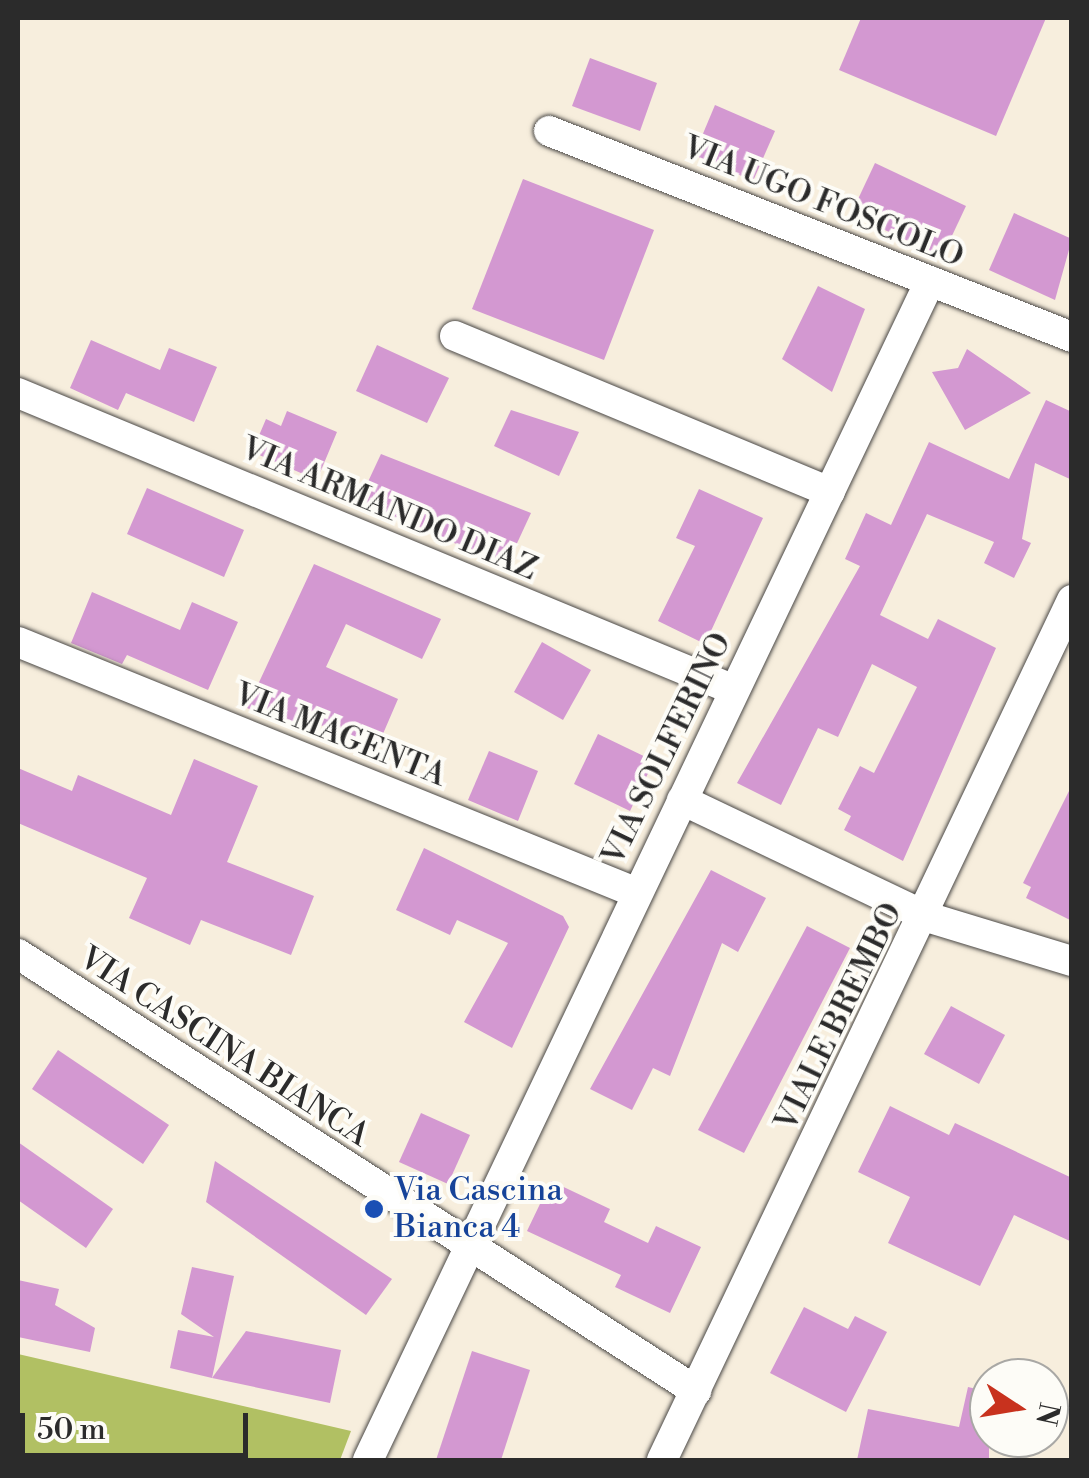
<!DOCTYPE html>
<style>
body{margin:0}
#map{position:relative;width:1089px;height:1478px;overflow:hidden;background:#f7eedd;font-family:"Libre Bodoni",serif}
div>[style]{position:absolute}
[style*='--x']{left:calc(var(--x)*1px);top:calc(var(--y)*1px);width:calc(var(--w)*1px);rotate:calc(var(--a)*1deg)}
.green>*{inset:0;background:#b1c063}
.building>*{inset:0;background:#d398d1}
.roads{filter:drop-shadow(0 0 2px #4a4846) drop-shadow(0 0 2px #4a4846)}
.street>*{height:30px;margin:-15px;padding:0 15px;transform-origin:15px;border-radius:15px;background:#fff}
.dots>*{width:28px;height:28px;translate:-50% -50%;box-sizing:border-box;border:5px solid #fdfcf7;border-radius:50%}
span{translate:-50% -50%;white-space:nowrap;text-align:center;line-height:1.15;-webkit-text-stroke:8px #fdfcf7;paint-order:stroke}
.street-label{font-size:32px;color:#2b2b2b}
.transit-label{font-size:32px;color:#164399}
.left{translate:0 -50%;text-align:left}
.frame{position:absolute;inset:0;border:20px solid #2b2b2b;pointer-events:none}
.north{position:absolute;left:969px;top:1358px;width:100px;height:100px;box-sizing:border-box;background:#fdfcf7;border:2px solid #a9a8a5;border-radius:50%;rotate:102deg;font-size:28px;font-weight:700;line-height:40px;text-align:center;color:#2b2b2b}
.north::after{content:'';display:block;margin:auto;width:35px;height:45px;background:#c8321e;clip-path:polygon(50% 0,100% 100%,50% 72%,0 100%)}
.scale{position:absolute;left:20px;top:1413px;width:228px;height:45px;box-sizing:border-box;border:5px solid #2b2b2b;border-top:0;padding-left:12px;font-size:30px;line-height:35px;white-space:nowrap;color:#2b2b2b;-webkit-text-stroke:8px #fdfcf7;paint-order:stroke}
</style>
<div id="map">
<div class="green">
<div style="clip-path:polygon(18px 1354px,351px 1431px,340px 1460px,18px 1460px)"></div>
</div>
<div class="building">
<div style="clip-path:polygon(861px 18px,1046px 18px,996px 136px,839px 70px)"></div>
<div style="clip-path:polygon(590px 58px,657px 83px,640px 131px,572px 106px)"></div>
<div style="clip-path:polygon(715px 105px,775px 131px,753px 181px,694px 155px)"></div>
<div style="clip-path:polygon(875px 163px,966px 206px,942px 257px,851px 214px)"></div>
<div style="clip-path:polygon(523px 179px,654px 230px,604px 360px,472px 309px)"></div>
<div style="clip-path:polygon(1014px 213px,1072px 239px,1055px 300px,989px 270px)"></div>
<div style="clip-path:polygon(818px 286px,865px 309px,832px 392px,782px 359px)"></div>
<div style="clip-path:polygon(91px 340px,160px 370px,169px 348px,217px 367px,194px 422px,126px 393px,118px 410px,70px 388px)"></div>
<div style="clip-path:polygon(377px 345px,449px 378px,427px 423px,356px 391px)"></div>
<div style="clip-path:polygon(967px 349px,1031px 393px,965px 430px,932px 372px,958px 368px)"></div>
<div style="clip-path:polygon(1046px 400px,1072px 412px,1072px 480px,1035px 463px,1022px 539px,1031px 543px,1014px 578px,984px 563px,994px 542px,927px 514px,880px 615px,928px 639px,938px 619px,996px 648px,903px 861px,844px 830px,851px 816px,838px 809px,860px 766px,874px 773px,917px 687px,872px 664px,838px 737px,818px 728px,781px 805px,737px 783px,860px 566px,845px 559px,866px 513px,891px 525px,929px 442px,1009px 479px)"></div>
<div style="clip-path:polygon(511px 410px,579px 432px,559px 476px,494px 446px)"></div>
<div style="clip-path:polygon(287px 411px,337px 432px,317px 480px,252px 452px,266px 419px,281px 426px)"></div>
<div style="clip-path:polygon(381px 454px,531px 513px,507px 565px,358px 503px)"></div>
<div style="clip-path:polygon(147px 488px,244px 530px,224px 577px,127px 534px)"></div>
<div style="clip-path:polygon(699px 489px,763px 518px,705px 644px,658px 621px,695px 546px,676px 538px)"></div>
<div style="clip-path:polygon(314px 564px,441px 619px,422px 659px,346px 624px,326px 667px,398px 699px,376px 750px,298px 715px,292px 729px,247px 708px)"></div>
<div style="clip-path:polygon(92px 592px,180px 630px,192px 602px,238px 622px,208px 690px,127px 655px,122px 664px,71px 643px)"></div>
<div style="clip-path:polygon(542px 642px,591px 670px,563px 720px,514px 692px)"></div>
<div style="clip-path:polygon(598px 734px,654px 761px,630px 811px,574px 784px)"></div>
<div style="clip-path:polygon(489px 751px,538px 771px,518px 821px,468px 800px)"></div>
<div style="clip-path:polygon(194px 759px,258px 786px,227px 862px,314px 896px,291px 955px,201px 920px,190px 945px,129px 918px,147px 878px,18px 823px,18px 768px,72px 791px,78px 775px,171px 815px)"></div>
<div style="clip-path:polygon(1072px 785px,1072px 921px,1026px 898px,1031px 887px,1023px 883px)"></div>
<div style="clip-path:polygon(424px 848px,563px 916px,569px 927px,512px 1048px,464px 1022px,508px 943px,457px 920px,450px 935px,396px 910px)"></div>
<div style="clip-path:polygon(711px 870px,766px 898px,738px 952px,722px 943px,670px 1076px,653px 1068px,632px 1110px,590px 1089px)"></div>
<div style="clip-path:polygon(807px 926px,850px 948px,744px 1153px,698px 1130px)"></div>
<div style="clip-path:polygon(951px 1006px,1005px 1035px,979px 1084px,924px 1054px)"></div>
<div style="clip-path:polygon(58px 1050px,169px 1125px,143px 1164px,32px 1089px)"></div>
<div style="clip-path:polygon(890px 1106px,949px 1135px,955px 1123px,1072px 1178px,1072px 1242px,1014px 1215px,980px 1286px,888px 1243px,910px 1197px,858px 1172px)"></div>
<div style="clip-path:polygon(421px 1113px,470px 1135px,448px 1184px,399px 1162px)"></div>
<div style="clip-path:polygon(18px 1142px,113px 1209px,86px 1248px,18px 1200px)"></div>
<div style="clip-path:polygon(215px 1161px,392px 1279px,366px 1315px,206px 1202px)"></div>
<div style="clip-path:polygon(551px 1181px,610px 1209px,604px 1222px,648px 1243px,656px 1226px,701px 1247px,670px 1313px,615px 1287px,621px 1275px,527px 1231px)"></div>
<div style="clip-path:polygon(192px 1267px,234px 1276px,212px 1378px,170px 1368px,178px 1330px,214px 1337px,181px 1314px)"></div>
<div style="clip-path:polygon(18px 1280px,59px 1289px,55px 1305px,95px 1328px,90px 1352px,18px 1337px)"></div>
<div style="clip-path:polygon(804px 1307px,848px 1329px,855px 1316px,887px 1332px,846px 1412px,770px 1373px)"></div>
<div style="clip-path:polygon(246px 1331px,341px 1350px,330px 1403px,212px 1378px)"></div>
<div style="clip-path:polygon(472px 1351px,530px 1370px,501px 1460px,436px 1460px)"></div>
<div style="clip-path:polygon(968px 1387px,989px 1392px,989px 1460px,857px 1460px,868px 1409px,959px 1427px)"></div>
</div>
<div class="roads">
<div class="street">
<div style="--x:549;--y:131;--w:562;--a:21.5"></div>
<div style="--x:455;--y:336;--w:406;--a:22.6"></div>
<div style="--x:18;--y:393;--w:775;--a:22.53"></div>
<div style="--x:18;--y:642;--w:668;--a:22.07"></div>
<div style="--x:682;--y:800;--w:272;--a:25.5"></div>
<div style="--x:927;--y:917;--w:152;--a:16.9"></div>
<div style="--x:18;--y:954;--w:807;--a:32.8"></div>
<div style="--x:368;--y:1460;--w:1306;--a:-64.51"></div>
<div style="--x:662;--y:1460;--w:953;--a:-64.51"></div>
</div>
</div>
<div class="dots">
<div style="left:374px;top:1209px;background:#1a4fb4"></div>
</div>
<div class="street-label">
<span style="left:823px;top:202px;rotate:22deg">VIA UGO FOSCOLO</span>
<span style="left:389px;top:509px;rotate:23deg">VIA ARMANDO DIAZ</span>
<span style="left:340px;top:735px;rotate:22deg">VIA MAGENTA</span>
<span style="left:667px;top:749px;rotate:-64deg">VIA SOLFERINO</span>
<span style="left:839px;top:1017px;rotate:-64deg">VIALE BREMBO</span>
<span style="left:224px;top:1047px;rotate:33deg">VIA CASCINA BIANCA</span>
</div>
<div class="transit-label">
<span class="left" style="left:394px;top:1209px">Via Cascina<br>Bianca 4</span>
</div>
<div class="frame"></div>
<div class="north">N</div>
<div class="scale">50 m</div>
</div>
